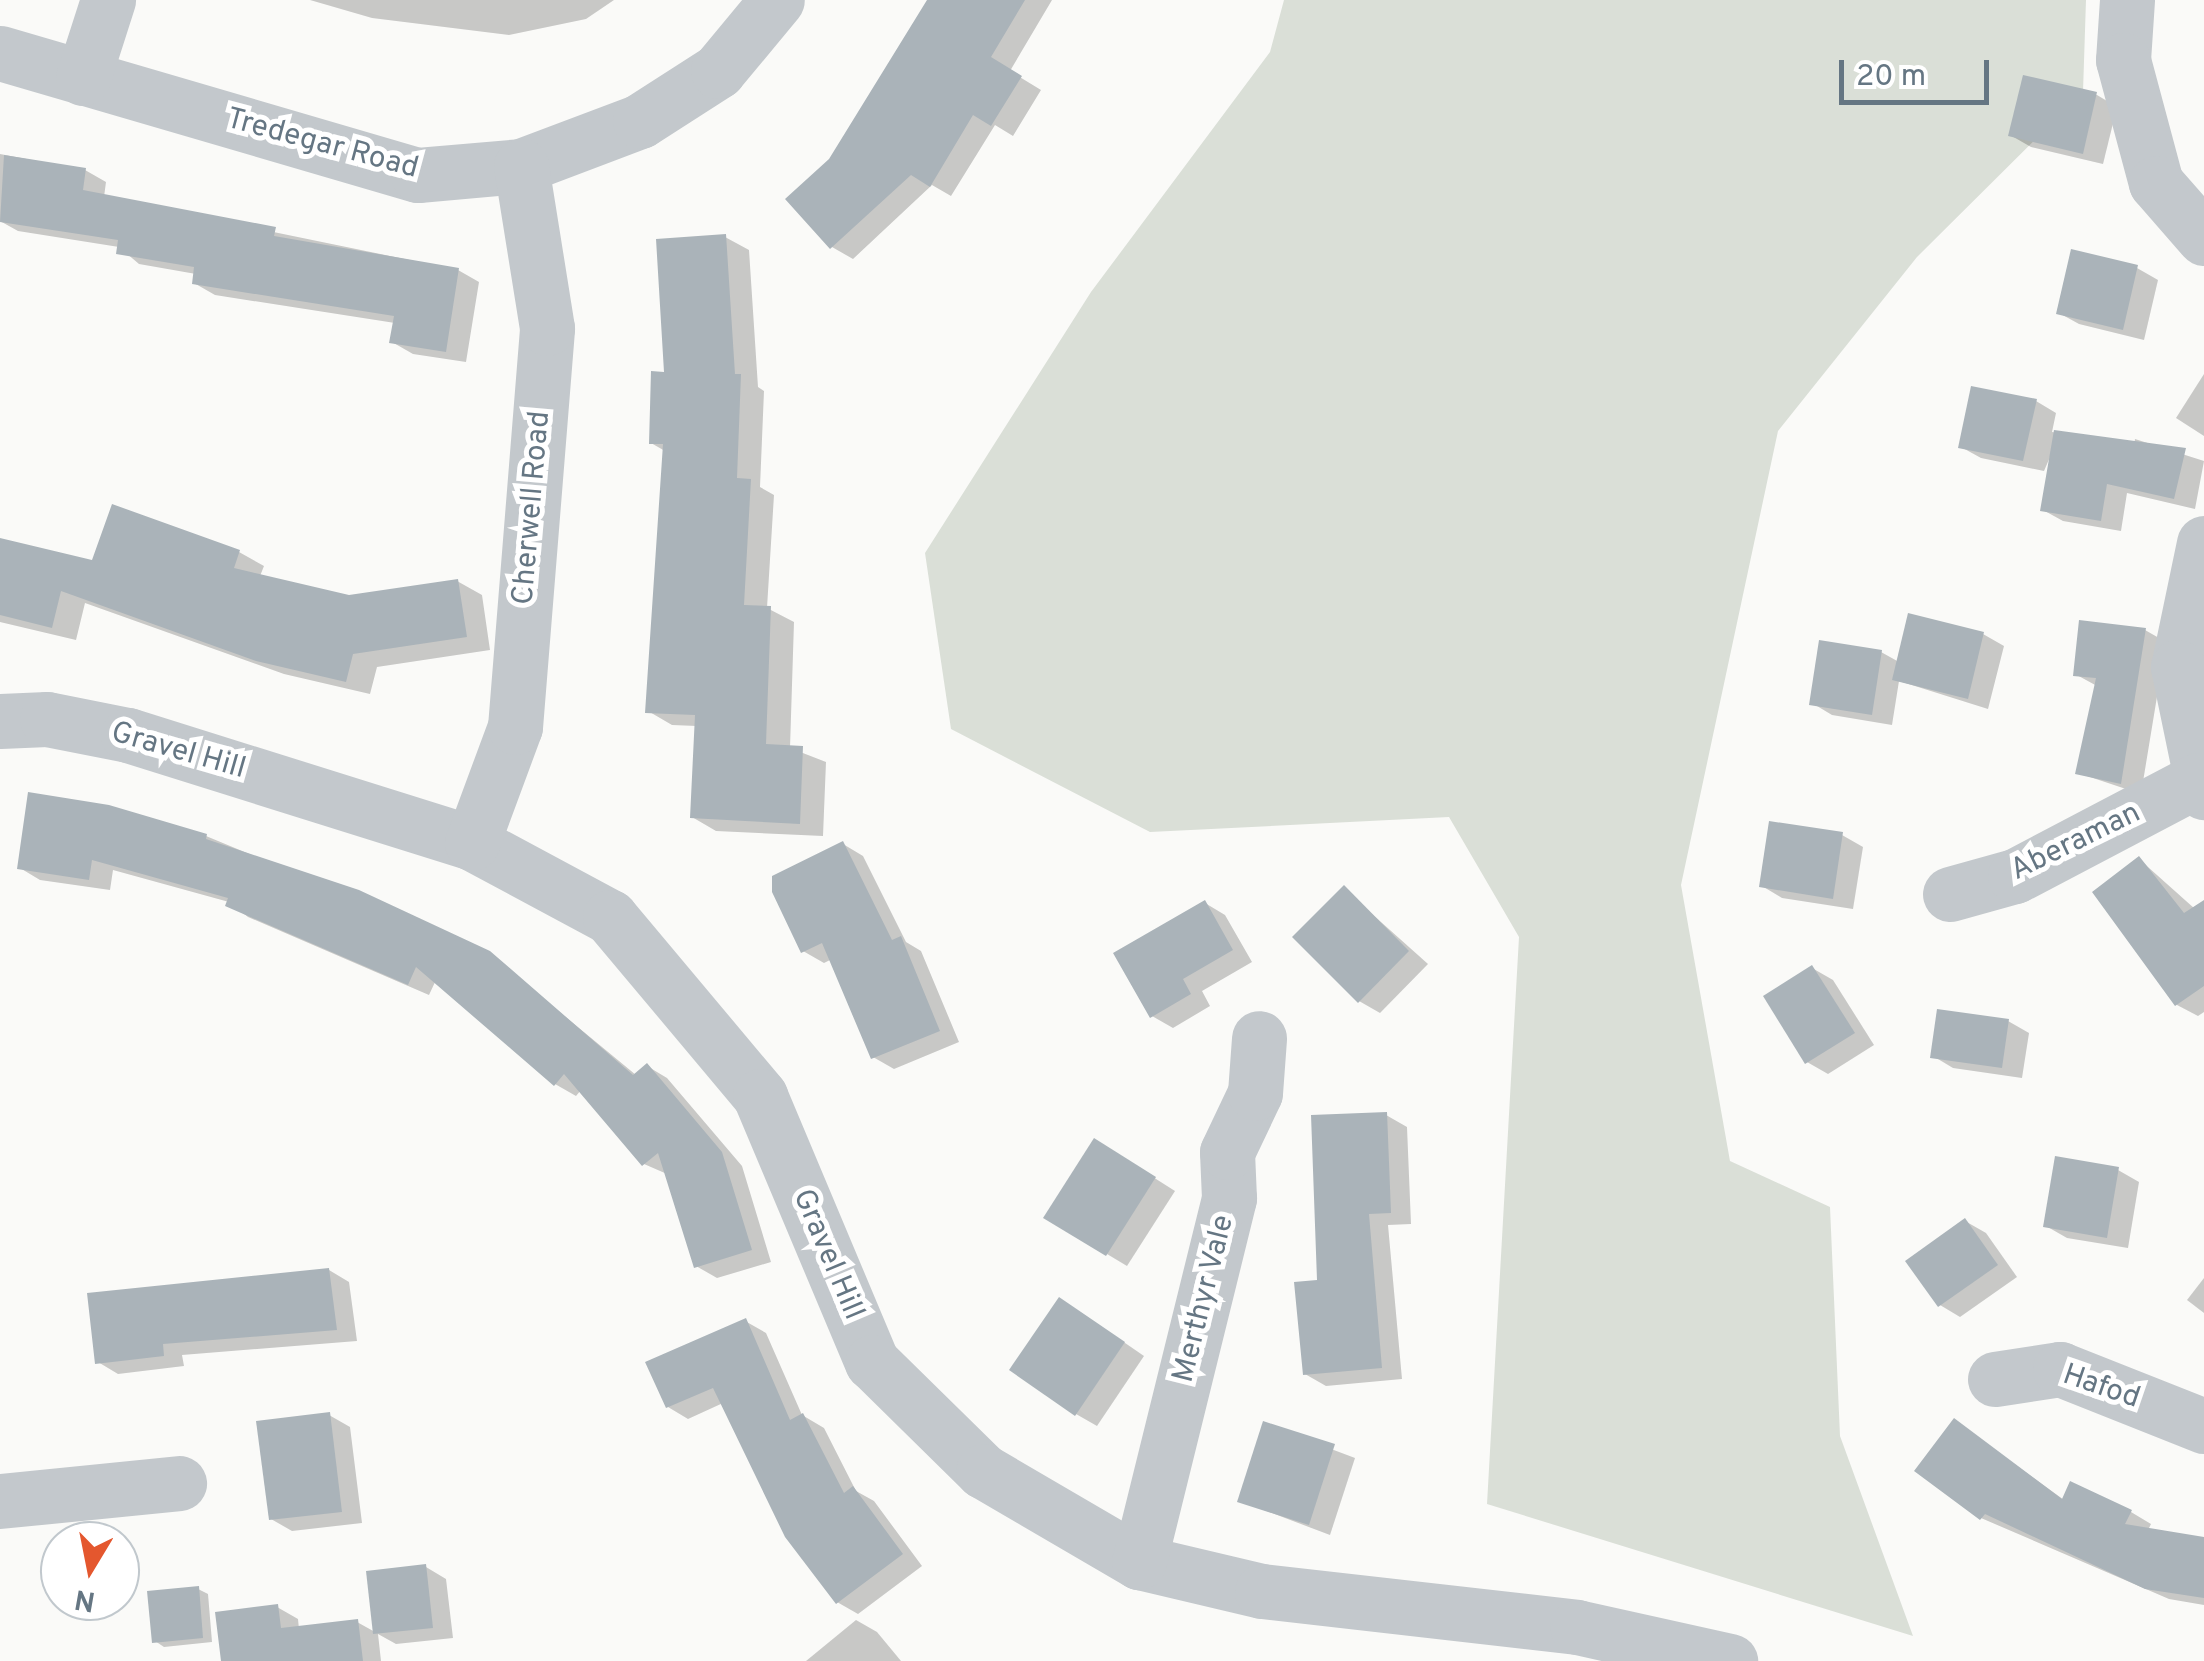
<!DOCTYPE html>
<style>
body{margin:0}
#map{position:relative;width:2204px;height:1661px;overflow:hidden;background:#fafaf8;font-family:Overpass,sans-serif}
div>[style]{position:absolute}
[style*='--x']{left:calc(var(--x)*1px);top:calc(var(--y)*1px);width:calc(var(--w)*1px);rotate:calc(var(--a)*1deg)}
.green>*{inset:0;background:#dadfd7}
.shadow>*{inset:0;background:#0003}
.building>*{inset:0;background:#aab3b9}
.street>*{height:55px;margin:-27.5px;padding:0 27.5px;transform-origin:27.5px;border-radius:27.5px;background:#c3c8cc}
span{translate:-50% -50%;white-space:nowrap;text-align:center;line-height:1.15;-webkit-text-stroke:10px #fff;paint-order:stroke}
.street-label{font-size:30px;color:#657683}
.north{position:absolute;left:40px;top:1521px;width:100px;height:100px;box-sizing:border-box;background:#fff;border:2px solid #c1c8cd;border-radius:50%;rotate:190deg;font-size:28px;font-weight:700;line-height:40px;text-align:center;color:#657683}
.north::after{content:'';display:block;margin:auto;width:35px;height:45px;background:#e4572e;clip-path:polygon(50% 0,100% 100%,50% 72%,0 100%)}
.scale{position:absolute;left:1839px;top:60px;width:150px;height:45px;box-sizing:border-box;border:5px solid #657683;border-top:0;padding-left:12px;font-size:30px;line-height:35px;white-space:nowrap;color:#657683;-webkit-text-stroke:8px #fff;paint-order:stroke}
</style>
<div id="map">
<div class="green">
<div style="clip-path:polygon(1284px 0,2086px 0,2083px 92px,1917px 257px,1778px 431px,1681px 885px,1730px 1161px,1830px 1207px,1840px 1436px,1913px 1636px,1487px 1504px,1519px 937px,1449px 817px,1150px 832px,951px 729px,925px 553px,1091px 292px,1270px 52px)"></div>
</div>
<div class="shadow">
<div style="clip-path:polygon(310px 0,614px 0,586px 19px,509px 35px,372px 18px)"></div>
<div style="clip-path:polygon(931px 0,1052px 0,1010px 71px,1041px 90px,1013px 136px,995px 125px,951px 196px,932px 185px,853px 259px,832px 247px,831px 160px)"></div>
<div style="clip-path:polygon(2024px 78px,2097px 95px,2117px 107px,2103px 164px,2031px 147px,2010px 135px)"></div>
<div style="clip-path:polygon(0 154px,85px 170px,106px 182px,104px 197px,458px 270px,479px 282px,466px 362px,413px 354px,392px 342px,395px 323px,215px 295px,194px 283px,196px 274px,139px 264px,119px 247px,18px 231px,0 221px)"></div>
<div style="clip-path:polygon(725px 237px,749px 250px,758px 387px,764px 391px,760px 487px,774px 495px,767px 608px,794px 622px,790px 748px,826px 762px,823px 836px,716px 831px,692px 817px,697px 726px,672px 725px,648px 711px,665px 451px,651px 443px,667px 374px)"></div>
<div style="clip-path:polygon(2137px 268px,2158px 280px,2144px 340px,2079px 324px,2059px 313px)"></div>
<div style="clip-path:polygon(2204px 374px,2204px 436px,2176px 418px)"></div>
<div style="clip-path:polygon(2036px 401px,2056px 413px,2052px 432px,2134px 445px,2135px 439px,2204px 461px,2195px 509px,2127px 493px,2121px 531px,2063px 521px,2043px 510px,2053px 450px,2044px 471px,1981px 458px,1961px 447px)"></div>
<div style="clip-path:polygon(0 540px,93px 563px,239px 552px,264px 566px,260px 576px,349px 598px,457px 581px,482px 595px,490px 650px,377px 667px,370px 694px,284px 674px,85px 603px,76px 640px,0 622px)"></div>
<div style="clip-path:polygon(2145px 630px,2166px 642px,2141px 794px,2078px 773px,2097px 686px,2075px 674px)"></div>
<div style="clip-path:polygon(1983px 634px,2004px 646px,1988px 709px,1899px 681px,1892px 725px,1832px 715px,1812px 703px,1881px 652px,1899px 662px)"></div>
<div style="clip-path:polygon(1842px 835px,1863px 847px,1853px 909px,1782px 898px,1762px 886px)"></div>
<div style="clip-path:polygon(206px 836px,488px 953px,636px 1075px,647px 1066px,667px 1078px,742px 1166px,771px 1262px,717px 1278px,696px 1266px,667px 1174px,644px 1164px,581px 1090px,576px 1096px,555px 1084px,436px 980px,429px 995px,248px 917px,229px 902px,113px 870px,110px 890px,40px 880px,20px 868px)"></div>
<div style="clip-path:polygon(843px 844px,863px 856px,906px 942px,921px 951px,959px 1042px,894px 1069px,873px 1057px,832px 959px,824px 963px,803px 951px)"></div>
<div style="clip-path:polygon(2139px 859px,2204px 917px,2204px 1012px,2198px 1016px,2177px 1005px)"></div>
<div style="clip-path:polygon(1344px 889px,1428px 964px,1380px 1013px,1359px 1001px)"></div>
<div style="clip-path:polygon(1205px 903px,1225px 915px,1252px 962px,1202px 991px,1210px 1006px,1173px 1028px,1152px 1016px)"></div>
<div style="clip-path:polygon(1812px 968px,1833px 980px,1874px 1045px,1828px 1074px,1807px 1062px)"></div>
<div style="clip-path:polygon(2008px 1021px,2029px 1033px,2022px 1078px,1953px 1068px,1933px 1056px)"></div>
<div style="clip-path:polygon(1386px 1115px,1407px 1127px,1411px 1224px,1388px 1225px,1402px 1379px,1326px 1386px,1305px 1374px,1320px 1283px)"></div>
<div style="clip-path:polygon(1115px 1153px,1175px 1191px,1127px 1266px,1107px 1254px)"></div>
<div style="clip-path:polygon(2118px 1170px,2139px 1182px,2128px 1248px,2067px 1238px,2046px 1226px)"></div>
<div style="clip-path:polygon(1965px 1221px,1986px 1233px,2017px 1277px,1960px 1317px,1940px 1305px)"></div>
<div style="clip-path:polygon(329px 1270px,349px 1282px,357px 1341px,182px 1355px,184px 1366px,118px 1374px,98px 1362px)"></div>
<div style="clip-path:polygon(2204px 1278px,2204px 1313px,2187px 1300px)"></div>
<div style="clip-path:polygon(1080px 1312px,1144px 1356px,1097px 1426px,1076px 1414px)"></div>
<div style="clip-path:polygon(745px 1321px,766px 1333px,802px 1415px,824px 1428px,856px 1491px,874px 1501px,922px 1566px,858px 1614px,837px 1602px,723px 1403px,688px 1419px,668px 1407px)"></div>
<div style="clip-path:polygon(329px 1415px,350px 1427px,362px 1523px,292px 1531px,271px 1519px)"></div>
<div style="clip-path:polygon(1955px 1421px,2064px 1500px,2131px 1512px,2151px 1524px,2148px 1530px,2204px 1539px,2204px 1605px,2169px 1599px,1981px 1518px)"></div>
<div style="clip-path:polygon(1265px 1424px,1355px 1458px,1330px 1535px,1240px 1501px)"></div>
<div style="clip-path:polygon(426px 1567px,446px 1579px,453px 1638px,396px 1644px,378px 1634px,381px 1661px,224px 1661px,277px 1607px,298px 1619px,299px 1629px,357px 1622px,375px 1632px)"></div>
<div style="clip-path:polygon(198px 1589px,208px 1594px,212px 1642px,164px 1647px,155px 1641px)"></div>
<div style="clip-path:polygon(856px 1620px,877px 1632px,901px 1661px,806px 1661px)"></div>
</div>
<div class="building">
<div style="clip-path:polygon(927px 0,1025px 0,991px 57px,1022px 76px,991px 126px,973px 115px,930px 187px,911px 175px,830px 249px,785px 199px,829px 159px)"></div>
<div style="clip-path:polygon(2023px 75px,2097px 92px,2083px 154px,2008px 136px)"></div>
<div style="clip-path:polygon(4px 155px,86px 168px,83px 190px,276px 227px,274px 236px,459px 268px,446px 352px,389px 343px,394px 316px,192px 284px,194px 267px,116px 254px,118px 240px,0 222px)"></div>
<div style="clip-path:polygon(726px 234px,735px 374px,741px 374px,737px 478px,751px 479px,744px 605px,771px 606px,766px 744px,803px 746px,800px 824px,690px 818px,695px 715px,645px 713px,663px 444px,649px 444px,651px 371px,664px 372px,656px 239px)"></div>
<div style="clip-path:polygon(2071px 249px,2138px 265px,2123px 330px,2056px 314px)"></div>
<div style="clip-path:polygon(1971px 386px,2037px 399px,2023px 461px,1958px 448px)"></div>
<div style="clip-path:polygon(2054px 430px,2186px 448px,2174px 499px,2107px 484px,2101px 521px,2040px 511px)"></div>
<div style="clip-path:polygon(112px 504px,240px 550px,234px 568px,349px 595px,458px 579px,467px 637px,353px 654px,346px 682px,256px 661px,61px 591px,52px 628px,0 615px,0 538px,92px 560px)"></div>
<div style="clip-path:polygon(1908px 613px,1984px 632px,1968px 699px,1892px 680px)"></div>
<div style="clip-path:polygon(2079px 620px,2146px 628px,2121px 784px,2075px 774px,2096px 678px,2073px 676px)"></div>
<div style="clip-path:polygon(1819px 640px,1882px 650px,1872px 715px,1809px 705px)"></div>
<div style="clip-path:polygon(28px 792px,109px 805px,207px 834px,206px 839px,359px 890px,490px 951px,633px 1075px,647px 1063px,722px 1152px,752px 1250px,694px 1268px,658px 1153px,642px 1166px,564px 1074px,554px 1086px,416px 967px,408px 985px,225px 906px,228px 898px,92px 860px,89px 880px,17px 869px)"></div>
<div style="clip-path:polygon(1769px 821px,1843px 832px,1833px 899px,1759px 887px)"></div>
<div style="clip-path:polygon(843px 841px,892px 940px,901px 936px,940px 1031px,871px 1059px,822px 943px,801px 953px,772px 892px,772px 876px)"></div>
<div style="clip-path:polygon(2139px 856px,2184px 913px,2204px 900px,2204px 986px,2175px 1006px,2092px 892px)"></div>
<div style="clip-path:polygon(1344px 885px,1409px 951px,1358px 1003px,1292px 937px)"></div>
<div style="clip-path:polygon(1205px 900px,1233px 950px,1183px 979px,1191px 994px,1150px 1018px,1113px 953px)"></div>
<div style="clip-path:polygon(1812px 965px,1855px 1033px,1805px 1064px,1763px 996px)"></div>
<div style="clip-path:polygon(1937px 1009px,2009px 1019px,2002px 1068px,1930px 1058px)"></div>
<div style="clip-path:polygon(1387px 1112px,1391px 1213px,1369px 1214px,1382px 1368px,1303px 1375px,1294px 1282px,1317px 1280px,1311px 1115px)"></div>
<div style="clip-path:polygon(1094px 1138px,1156px 1177px,1106px 1256px,1043px 1218px)"></div>
<div style="clip-path:polygon(2055px 1156px,2119px 1167px,2107px 1238px,2043px 1227px)"></div>
<div style="clip-path:polygon(1965px 1218px,1998px 1265px,1938px 1307px,1905px 1261px)"></div>
<div style="clip-path:polygon(329px 1268px,337px 1330px,163px 1344px,164px 1356px,95px 1364px,87px 1293px)"></div>
<div style="clip-path:polygon(1059px 1297px,1125px 1342px,1075px 1416px,1009px 1370px)"></div>
<div style="clip-path:polygon(746px 1318px,790px 1420px,803px 1413px,844px 1493px,853px 1486px,903px 1554px,836px 1604px,785px 1537px,713px 1388px,666px 1408px,645px 1362px)"></div>
<div style="clip-path:polygon(330px 1412px,342px 1512px,269px 1520px,256px 1421px)"></div>
<div style="clip-path:polygon(1954px 1418px,2062px 1499px,2070px 1481px,2132px 1510px,2125px 1524px,2204px 1537px,2204px 1598px,2145px 1589px,1985px 1514px,1980px 1520px,1914px 1471px)"></div>
<div style="clip-path:polygon(1263px 1421px,1335px 1444px,1309px 1525px,1237px 1502px)"></div>
<div style="clip-path:polygon(426px 1564px,433px 1628px,373px 1634px,366px 1571px)"></div>
<div style="clip-path:polygon(199px 1586px,203px 1638px,152px 1643px,147px 1591px)"></div>
<div style="clip-path:polygon(278px 1604px,281px 1628px,358px 1619px,363px 1661px,221px 1661px,215px 1612px)"></div>
</div>
<div class="street">
<div style="--x:2127;--y:0;--w:60;--a:93.8"></div>
<div style="--x:2123;--y:60;--w:127;--a:75"></div>
<div style="--x:2156;--y:183;--w:73;--a:48.9"></div>
<div style="--x:0;--y:53;--w:435;--a:16.3"></div>
<div style="--x:418;--y:175;--w:103;--a:-5"></div>
<div style="--x:521;--y:166;--w:127;--a:-20.7"></div>
<div style="--x:640;--y:121;--w:93;--a:-32.7"></div>
<div style="--x:718;--y:71;--w:92;--a:-50.3"></div>
<div style="--x:83;--y:78;--w:82;--a:-72.2"></div>
<div style="--x:2204;--y:543;--w:127;--a:101.8"></div>
<div style="--x:2178;--y:667;--w:128;--a:78.3"></div>
<div style="--x:0;--y:721;--w:47;--a:-2.4"></div>
<div style="--x:47;--y:719;--w:83;--a:11.2"></div>
<div style="--x:128;--y:735;--w:361;--a:17.4"></div>
<div style="--x:472;--y:843;--w:157;--a:28.2"></div>
<div style="--x:610;--y:917;--w:234;--a:50"></div>
<div style="--x:760;--y:1096;--w:289;--a:67.2"></div>
<div style="--x:872;--y:1362;--w:156;--a:44.5"></div>
<div style="--x:983;--y:1471;--w:181;--a:30.3"></div>
<div style="--x:1139;--y:1562;--w:126;--a:13.3"></div>
<div style="--x:1262;--y:1591;--w:317;--a:6.5"></div>
<div style="--x:1577;--y:1627;--w:157;--a:12.5"></div>
<div style="--x:472;--y:843;--w:124;--a:-69.7"></div>
<div style="--x:515;--y:727;--w:400;--a:-85.4"></div>
<div style="--x:547;--y:328;--w:164;--a:-99.1"></div>
<div style="--x:1950;--y:894;--w:67;--a:-15.5"></div>
<div style="--x:2015;--y:876;--w:207;--a:-27.7"></div>
<div style="--x:1995;--y:1379;--w:66;--a:-8.7"></div>
<div style="--x:2060;--y:1369;--w:155;--a:21.6"></div>
<div style="--x:0;--y:1501;--w:180;--a:-5.7"></div>
<div style="--x:1139;--y:1562;--w:375;--a:-76.1"></div>
<div style="--x:1229;--y:1198;--w:46;--a:-92.5"></div>
<div style="--x:1227;--y:1152;--w:65;--a:-64.6"></div>
<div style="--x:1255;--y:1093;--w:55;--a:-85.8"></div>
</div>
<div class="street-label">
<span style="left:322px;top:145px;rotate:15deg">Tredegar Road</span>
<span style="left:533px;top:508px;rotate:-85deg">Cherwell Road</span>
<span style="left:178px;top:752px;rotate:16deg">Gravel Hill</span>
<span style="left:2076px;top:843px;rotate:-26deg">Aberaman</span>
<span style="left:827px;top:1255px;rotate:67deg">Gravel Hill</span>
<span style="left:1205px;top:1299px;rotate:-76deg">Merthyr Vale</span>
<span style="left:2101px;top:1388px;rotate:19deg">Hafod</span>
</div>
<div class="north">N</div>
<div class="scale">20 m</div>
</div>
